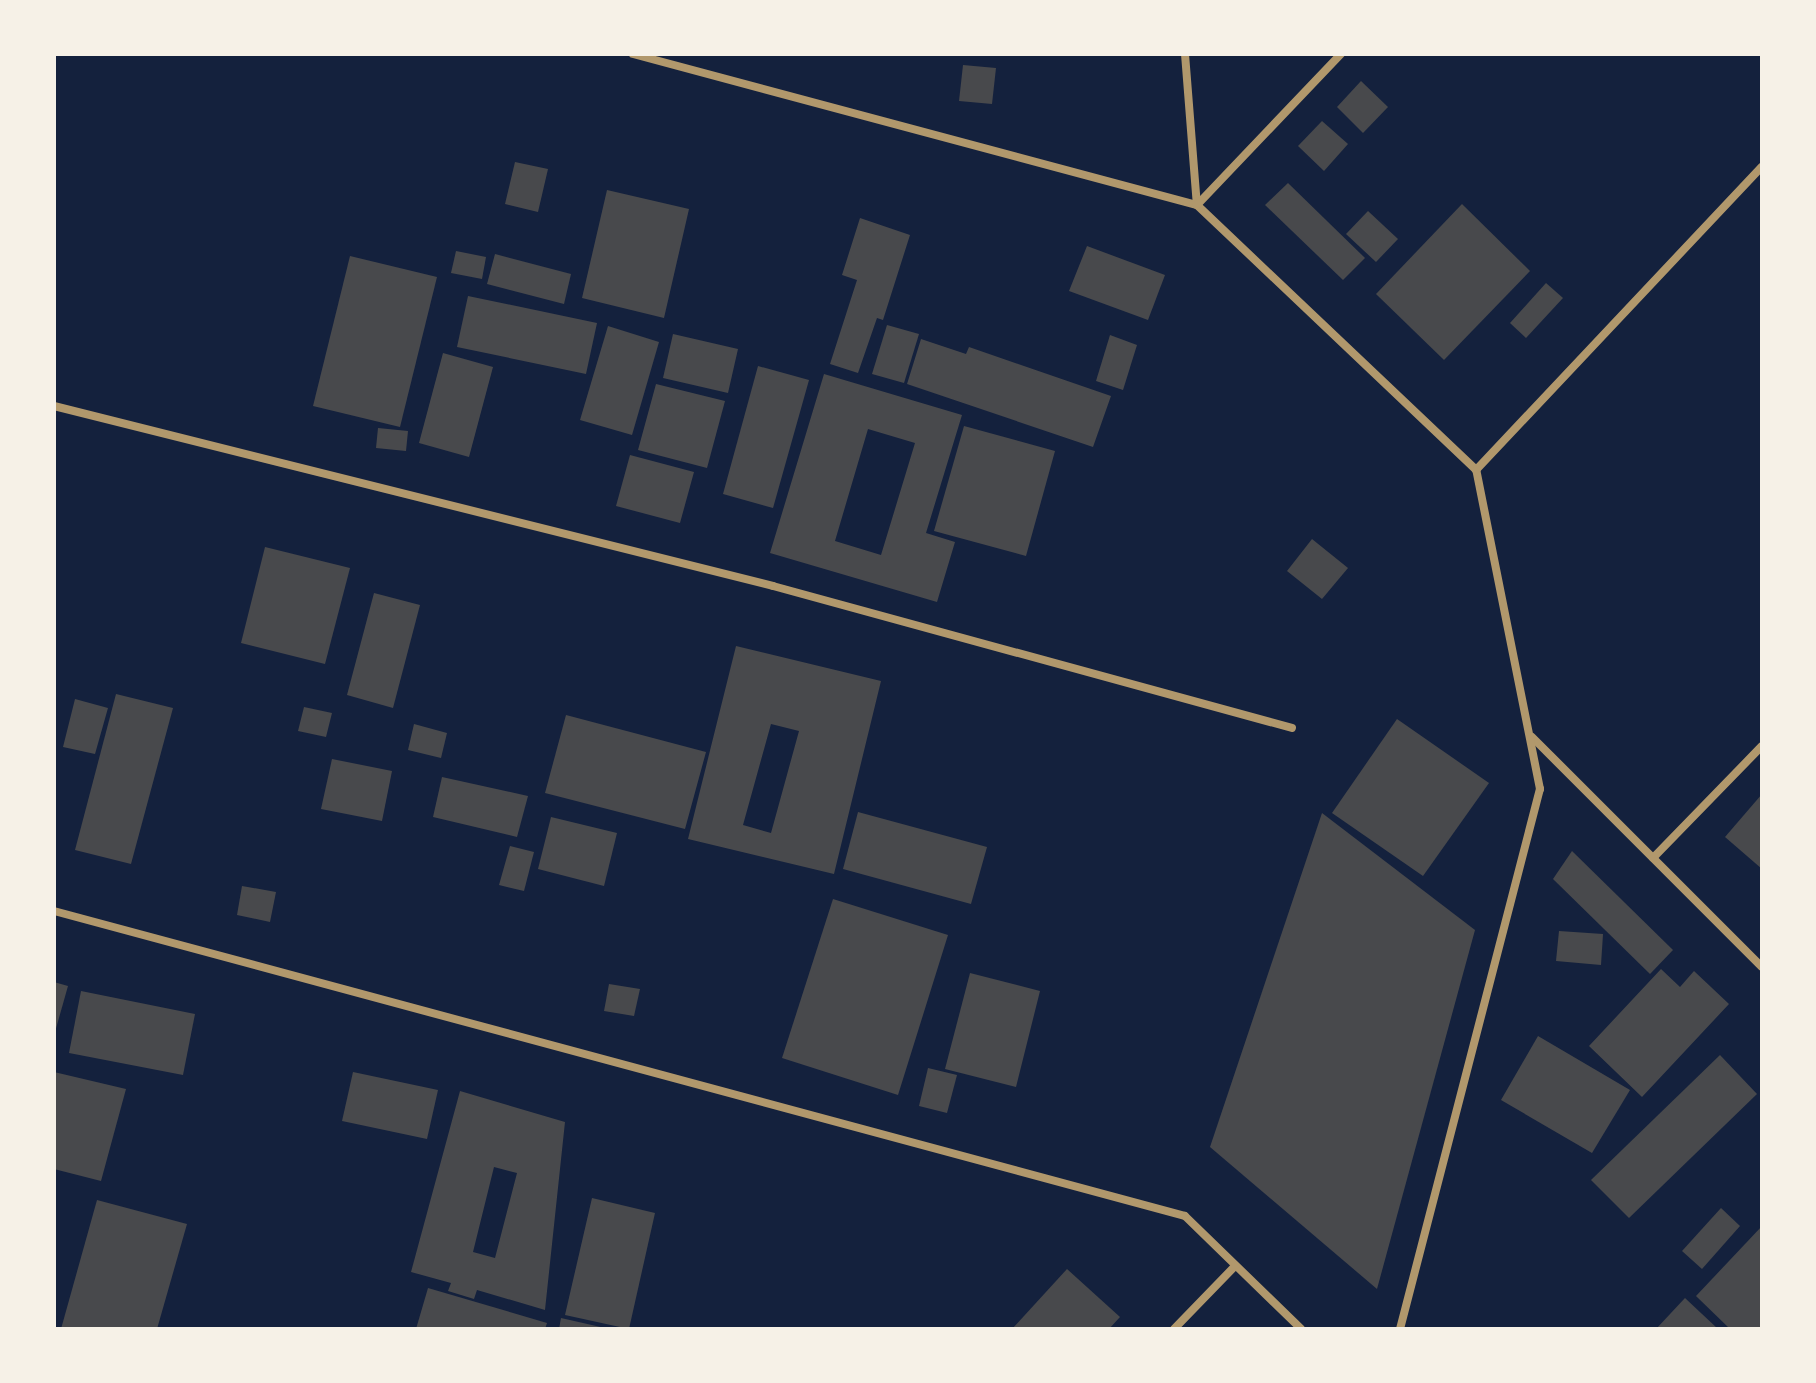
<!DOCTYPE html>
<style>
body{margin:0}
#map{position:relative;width:1816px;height:1383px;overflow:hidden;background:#14213d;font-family:"PT Sans",sans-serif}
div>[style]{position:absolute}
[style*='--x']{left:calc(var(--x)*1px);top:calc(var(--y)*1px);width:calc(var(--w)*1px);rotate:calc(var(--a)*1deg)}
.building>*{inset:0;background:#48494c}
.minor>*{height:8px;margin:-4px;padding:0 4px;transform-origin:4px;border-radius:4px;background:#b1986c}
span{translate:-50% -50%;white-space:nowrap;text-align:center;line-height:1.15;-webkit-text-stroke:8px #f6f1e7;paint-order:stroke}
.frame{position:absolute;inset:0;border:56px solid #f6f1e7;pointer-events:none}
</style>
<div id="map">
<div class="building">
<div style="clip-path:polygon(963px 65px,996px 68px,992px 104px,959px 101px)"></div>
<div style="clip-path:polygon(1361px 81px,1388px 107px,1363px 133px,1337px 107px)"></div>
<div style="clip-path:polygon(1322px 121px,1348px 144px,1324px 171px,1298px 146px)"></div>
<div style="clip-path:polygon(515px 162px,548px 169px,538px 212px,505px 204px)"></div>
<div style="clip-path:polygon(1288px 183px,1365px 258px,1343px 280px,1265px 205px)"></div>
<div style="clip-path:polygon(607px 190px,689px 209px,664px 318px,582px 298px)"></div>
<div style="clip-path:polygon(1462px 204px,1530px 271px,1444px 360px,1376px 294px)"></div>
<div style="clip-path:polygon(1368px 211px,1398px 239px,1376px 262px,1346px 234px)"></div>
<div style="clip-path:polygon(860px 218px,910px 235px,883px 320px,877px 318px,858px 373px,830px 364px,857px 280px,842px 275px)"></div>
<div style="clip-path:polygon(1087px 246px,1165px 275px,1148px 320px,1069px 291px)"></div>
<div style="clip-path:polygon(456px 251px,486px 257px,482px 279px,451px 273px)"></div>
<div style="clip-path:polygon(495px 254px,571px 274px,564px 304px,487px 284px)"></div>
<div style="clip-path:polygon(350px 256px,437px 277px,400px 427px,313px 406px)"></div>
<div style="clip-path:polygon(1546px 283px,1563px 298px,1526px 338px,1510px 323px)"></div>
<div style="clip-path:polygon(468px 296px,597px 323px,586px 374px,457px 347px)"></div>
<div style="clip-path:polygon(887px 325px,919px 334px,904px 383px,872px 374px)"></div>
<div style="clip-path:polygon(608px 326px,659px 342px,632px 435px,580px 420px)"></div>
<div style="clip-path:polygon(673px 334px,738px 349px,728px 393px,663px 378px)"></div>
<div style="clip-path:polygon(1110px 335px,1137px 345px,1123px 390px,1096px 381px)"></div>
<div style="clip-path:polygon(921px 339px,966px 354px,969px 347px,1111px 396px,1093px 447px,907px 384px)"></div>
<div style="clip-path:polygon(443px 353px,493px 367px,469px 457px,419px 443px)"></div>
<div style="clip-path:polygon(758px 366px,809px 380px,773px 508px,723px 494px)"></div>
<div style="clip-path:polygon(evenodd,824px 374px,962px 415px,926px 533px,955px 542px,937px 602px,770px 553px,824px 374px,868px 429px,915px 443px,881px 555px,835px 541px,868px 429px)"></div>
<div style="clip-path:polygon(656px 384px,725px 401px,707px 468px,638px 450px)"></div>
<div style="clip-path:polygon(964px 426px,1055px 451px,1026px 556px,934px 531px)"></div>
<div style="clip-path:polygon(378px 428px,408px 431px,406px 451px,376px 448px)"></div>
<div style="clip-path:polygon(630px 455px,694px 472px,680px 523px,616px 506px)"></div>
<div style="clip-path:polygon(1312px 539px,1348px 568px,1322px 599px,1287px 571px)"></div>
<div style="clip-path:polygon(265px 547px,350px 568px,325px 664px,241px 643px)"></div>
<div style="clip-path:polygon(374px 593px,420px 605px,393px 708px,347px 695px)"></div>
<div style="clip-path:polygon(evenodd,736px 646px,881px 681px,834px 874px,688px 839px,736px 646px,771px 724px,799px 731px,771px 833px,743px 825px,771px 724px)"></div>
<div style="clip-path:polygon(116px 694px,173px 708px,131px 864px,75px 850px)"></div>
<div style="clip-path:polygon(75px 699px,108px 708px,95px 754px,63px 747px)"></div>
<div style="clip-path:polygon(304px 707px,332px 713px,326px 737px,298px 731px)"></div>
<div style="clip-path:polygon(566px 715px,706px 752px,685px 829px,545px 793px)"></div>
<div style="clip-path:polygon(1397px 719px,1489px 783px,1423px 876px,1332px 813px)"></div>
<div style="clip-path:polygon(414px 724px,447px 733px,441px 758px,408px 750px)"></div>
<div style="clip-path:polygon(332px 759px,392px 771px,382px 821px,321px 809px)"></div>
<div style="clip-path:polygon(442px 777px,528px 796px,517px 837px,433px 817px)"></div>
<div style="clip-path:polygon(1762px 794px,1762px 869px,1725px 837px)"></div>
<div style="clip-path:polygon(858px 812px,987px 847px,971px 904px,843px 869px)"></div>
<div style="clip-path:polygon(1322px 813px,1475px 930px,1377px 1289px,1210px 1147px)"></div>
<div style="clip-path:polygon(551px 817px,617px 833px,604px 886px,538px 869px)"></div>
<div style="clip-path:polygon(510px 846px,534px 852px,524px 891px,499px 885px)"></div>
<div style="clip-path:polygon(1572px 851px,1673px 950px,1650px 974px,1553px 879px)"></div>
<div style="clip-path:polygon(242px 886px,276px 892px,270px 922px,237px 915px)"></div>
<div style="clip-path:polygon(833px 899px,948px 935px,898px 1095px,782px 1058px)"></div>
<div style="clip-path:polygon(1559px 931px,1603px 934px,1601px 965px,1556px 961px)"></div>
<div style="clip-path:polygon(1661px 969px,1680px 987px,1694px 971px,1729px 1004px,1642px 1097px,1589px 1046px)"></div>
<div style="clip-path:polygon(970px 973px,1040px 991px,1016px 1087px,945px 1069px)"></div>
<div style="clip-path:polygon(54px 982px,68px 986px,55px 1032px,54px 1032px)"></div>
<div style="clip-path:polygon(609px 984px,640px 989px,634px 1016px,604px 1011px)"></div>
<div style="clip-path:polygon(81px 991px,195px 1014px,183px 1075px,69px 1053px)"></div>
<div style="clip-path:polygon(1538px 1036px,1630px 1090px,1592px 1153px,1501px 1100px)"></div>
<div style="clip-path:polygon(1720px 1055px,1757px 1094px,1629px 1218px,1591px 1180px)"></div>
<div style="clip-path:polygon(928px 1068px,957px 1075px,947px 1113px,919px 1106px)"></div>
<div style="clip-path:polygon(54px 1072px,126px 1089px,101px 1181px,54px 1169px)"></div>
<div style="clip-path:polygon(353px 1072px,438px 1090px,427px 1139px,342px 1121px)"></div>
<div style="clip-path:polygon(evenodd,460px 1091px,565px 1122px,545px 1310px,477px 1290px,474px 1299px,448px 1291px,451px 1283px,411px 1272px,460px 1091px,494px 1167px,517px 1173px,495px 1258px,473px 1252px,494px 1167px)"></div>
<div style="clip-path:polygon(592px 1198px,655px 1213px,629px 1329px,565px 1315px)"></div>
<div style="clip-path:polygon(97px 1200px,187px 1224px,157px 1329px,61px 1329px)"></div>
<div style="clip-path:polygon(1721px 1208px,1740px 1226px,1702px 1269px,1682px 1251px)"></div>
<div style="clip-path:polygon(1762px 1226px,1762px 1329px,1730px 1329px,1696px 1296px)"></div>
<div style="clip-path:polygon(1067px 1269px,1120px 1317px,1109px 1329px,1012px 1329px)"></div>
<div style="clip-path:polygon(428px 1288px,547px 1323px,545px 1329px,416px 1329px)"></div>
<div style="clip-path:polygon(1685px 1298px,1718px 1329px,1656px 1329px)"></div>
<div style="clip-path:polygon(561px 1318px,605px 1328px,605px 1329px,559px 1329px)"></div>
</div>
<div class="minor">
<div style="--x:633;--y:54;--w:584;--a:14.99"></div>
<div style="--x:1197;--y:205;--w:385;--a:43.5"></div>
<div style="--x:1185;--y:54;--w:151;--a:85.5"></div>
<div style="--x:1197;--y:205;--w:209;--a:-46.4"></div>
<div style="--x:54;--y:406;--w:741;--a:14.05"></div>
<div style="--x:773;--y:586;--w:538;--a:15.3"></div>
<div style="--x:1532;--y:737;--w:325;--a:45"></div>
<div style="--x:1653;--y:858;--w:156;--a:-45.8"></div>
<div style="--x:54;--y:911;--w:1171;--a:15.09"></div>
<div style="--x:1185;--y:1216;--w:162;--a:44.2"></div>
<div style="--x:1174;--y:1329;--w:88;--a:-45.9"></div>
<div style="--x:1400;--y:1329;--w:558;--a:-75.47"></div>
<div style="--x:1540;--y:789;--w:325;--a:-101.3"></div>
<div style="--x:1476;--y:470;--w:417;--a:-46.7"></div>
</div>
<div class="frame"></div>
</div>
